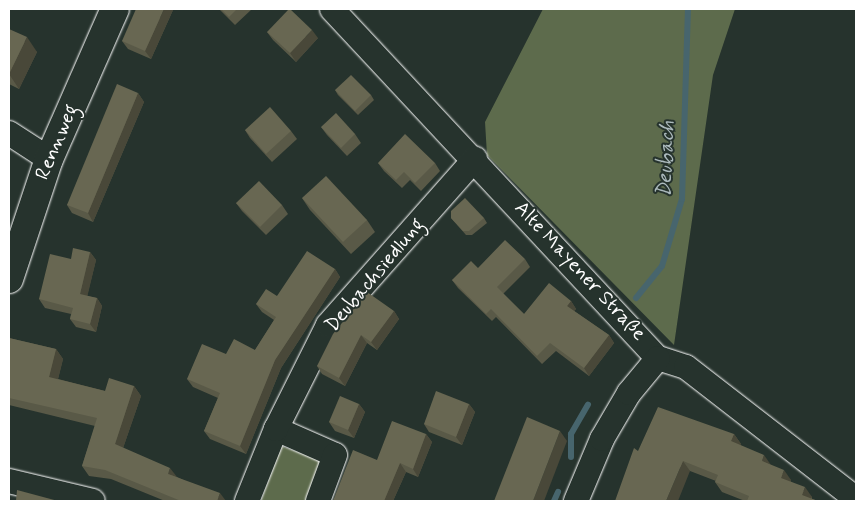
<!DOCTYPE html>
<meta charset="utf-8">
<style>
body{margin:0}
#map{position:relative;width:865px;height:510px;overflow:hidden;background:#26332d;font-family:Mynerve,sans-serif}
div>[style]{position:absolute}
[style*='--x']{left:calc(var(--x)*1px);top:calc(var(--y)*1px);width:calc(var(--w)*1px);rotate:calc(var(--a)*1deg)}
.green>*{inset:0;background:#5d6b4c}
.stream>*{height:6px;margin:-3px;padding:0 3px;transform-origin:3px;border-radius:3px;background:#47656d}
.roads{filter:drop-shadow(0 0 1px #fff) drop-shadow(0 0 1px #fff)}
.minor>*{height:24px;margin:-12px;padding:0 12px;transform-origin:12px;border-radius:12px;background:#26332d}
.tertiary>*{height:28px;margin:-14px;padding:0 14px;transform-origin:14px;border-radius:14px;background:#26332d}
.wall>*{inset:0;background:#595947}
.shaded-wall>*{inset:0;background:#494839}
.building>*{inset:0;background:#686752}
span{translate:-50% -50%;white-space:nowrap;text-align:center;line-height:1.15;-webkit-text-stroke:4px #26332d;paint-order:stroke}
.street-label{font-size:20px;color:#fff}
.water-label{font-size:21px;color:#acbabd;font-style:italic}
.frame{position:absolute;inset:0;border:10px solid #fff;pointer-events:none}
</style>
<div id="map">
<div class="green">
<div style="clip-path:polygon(543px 9px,735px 9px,713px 75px,674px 345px,487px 155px,485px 122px)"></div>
<div style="clip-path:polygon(281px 446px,323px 461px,308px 501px,261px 501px)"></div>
</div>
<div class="stream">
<div style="--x:636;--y:298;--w:41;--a:-50.9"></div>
<div style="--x:662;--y:266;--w:70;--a:-73.4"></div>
<div style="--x:682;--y:199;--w:190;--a:-88.2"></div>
<div style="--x:571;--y:457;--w:23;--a:-90"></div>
<div style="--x:571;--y:434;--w:34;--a:-60"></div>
<div style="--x:554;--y:501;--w:10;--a:-66"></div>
</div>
<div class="roads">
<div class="minor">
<div style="--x:332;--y:9;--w:478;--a:47"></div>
<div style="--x:658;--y:358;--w:29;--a:18"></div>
<div style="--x:686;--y:367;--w:215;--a:37.8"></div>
<div style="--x:9;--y:133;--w:48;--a:33"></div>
<div style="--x:276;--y:429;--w:64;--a:23.8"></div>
<div style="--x:335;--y:455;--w:49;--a:110.3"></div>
<div style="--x:9;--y:481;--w:86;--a:13.4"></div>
<div style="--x:247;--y:501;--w:78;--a:-68.1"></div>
<div style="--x:276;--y:429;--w:116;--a:-63.4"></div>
<div style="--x:328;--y:325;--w:222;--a:-48.5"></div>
<div style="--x:576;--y:501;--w:67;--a:-67.2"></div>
<div style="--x:602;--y:439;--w:53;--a:-59.6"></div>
<div style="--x:629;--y:393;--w:45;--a:-50.4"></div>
</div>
<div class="tertiary">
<div style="--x:9;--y:279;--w:126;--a:-71.6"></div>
<div style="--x:49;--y:159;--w:164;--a:-66.3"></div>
</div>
</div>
<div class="wall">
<div style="clip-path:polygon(219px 9px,252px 9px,235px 25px)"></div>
<div style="clip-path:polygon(173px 10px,151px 59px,128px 49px,122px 41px)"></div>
<div style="clip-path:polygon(9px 29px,37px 52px,19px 89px,9px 84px)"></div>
<div style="clip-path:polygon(267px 32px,318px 38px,296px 62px,273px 40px)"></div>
<div style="clip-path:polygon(335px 90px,371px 95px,374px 100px,358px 115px,338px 95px)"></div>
<div style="clip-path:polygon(138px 93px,144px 102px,93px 222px,72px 213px,67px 205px)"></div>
<div style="clip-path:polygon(321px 127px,355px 134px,361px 143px,347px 156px,327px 135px)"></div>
<div style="clip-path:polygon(245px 130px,291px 131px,297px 139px,272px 162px,250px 138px)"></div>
<div style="clip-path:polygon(378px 163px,435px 163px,440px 171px,421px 191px,410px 180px,402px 188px,384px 171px)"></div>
<div style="clip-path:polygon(302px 198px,367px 220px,375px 232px,351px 254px,310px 210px)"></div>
<div style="clip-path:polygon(236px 203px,282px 205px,288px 214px,266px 235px,242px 211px)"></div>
<div style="clip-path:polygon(451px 218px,484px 218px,487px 223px,472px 235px,466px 235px)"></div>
<div style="clip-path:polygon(90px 252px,96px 260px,87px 296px,97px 298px,102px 306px,96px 332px,76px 327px,70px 319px,71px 314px,45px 308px,39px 299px,71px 259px)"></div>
<div style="clip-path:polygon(525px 259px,530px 267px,503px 294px,524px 314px,571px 301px,576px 309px,574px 311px,609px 335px,614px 343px,589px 376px,556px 351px,542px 364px,496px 317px,492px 321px,458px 288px,452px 280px,478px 268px)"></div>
<div style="clip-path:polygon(335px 269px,340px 277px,281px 368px,246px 454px,210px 439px,204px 431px,218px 398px,193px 387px,187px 379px,226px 354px,255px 350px,274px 320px,262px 312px,256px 304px,277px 296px)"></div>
<div style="clip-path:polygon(394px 311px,399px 319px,377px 350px,367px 343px,345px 386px,322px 374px,317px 366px)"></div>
<div style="clip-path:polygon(9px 338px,56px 349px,63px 359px,58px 379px,105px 391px,134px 386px,141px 396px,123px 448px,177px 477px,226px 501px,165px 501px,111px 479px,89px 476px,82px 466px,95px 426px,9px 405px)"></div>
<div style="clip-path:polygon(359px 404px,365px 412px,354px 438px,335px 431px,329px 422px)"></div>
<div style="clip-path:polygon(469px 404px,475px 412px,462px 445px,429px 432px,424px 424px)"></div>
<div style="clip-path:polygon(426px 434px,432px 442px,418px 477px,406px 472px,393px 501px,333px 501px,377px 460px)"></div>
<div style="clip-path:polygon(734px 434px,741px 444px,740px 445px,770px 465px,791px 480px,790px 481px,812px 497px,812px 499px,818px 501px,745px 501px,722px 492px,715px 482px,716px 481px,638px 451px)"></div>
</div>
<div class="shaded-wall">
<div style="clip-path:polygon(164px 9px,172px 9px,173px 10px,151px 59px,145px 51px)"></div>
<div style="clip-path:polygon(312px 30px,318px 38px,296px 62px,290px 53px)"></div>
<div style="clip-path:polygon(27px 37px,37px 52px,19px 89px,9px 74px)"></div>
<div style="clip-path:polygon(138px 93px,144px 102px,93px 222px,88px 213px)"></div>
<div style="clip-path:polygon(90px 252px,96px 260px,86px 302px,80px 294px)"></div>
<div style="clip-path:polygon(335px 269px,340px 277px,281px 368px,246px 454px,240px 446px,275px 360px)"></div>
<div style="clip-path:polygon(97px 298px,102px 306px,96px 332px,90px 324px)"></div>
<div style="clip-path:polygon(571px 301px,576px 309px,572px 314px,567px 306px)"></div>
<div style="clip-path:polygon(394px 311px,399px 319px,377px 350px,371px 342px)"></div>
<div style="clip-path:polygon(361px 335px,367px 343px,345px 386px,339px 378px)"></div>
<div style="clip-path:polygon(609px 335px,614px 343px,589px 376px,584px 368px)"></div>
<div style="clip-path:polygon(56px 349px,63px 359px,56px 387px,49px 377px)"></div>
<div style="clip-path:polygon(134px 386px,141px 396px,121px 454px,115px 444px)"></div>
<div style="clip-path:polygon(359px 404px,365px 412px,354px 438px,348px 430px)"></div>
<div style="clip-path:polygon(469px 404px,475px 412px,462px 445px,456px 437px)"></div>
<div style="clip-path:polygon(560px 431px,567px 441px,544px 501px,533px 501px)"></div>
<div style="clip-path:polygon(426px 434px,432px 442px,418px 477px,413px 469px)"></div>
<div style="clip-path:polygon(734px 434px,741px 444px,738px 451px,731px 441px)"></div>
<div style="clip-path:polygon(764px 455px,771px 465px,762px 461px)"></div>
<div style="clip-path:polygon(683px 461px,690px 471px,678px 501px,666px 501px)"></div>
<div style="clip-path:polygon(400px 463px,406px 472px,393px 501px,384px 501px)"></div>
<div style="clip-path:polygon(170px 468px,177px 477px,168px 474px)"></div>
<div style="clip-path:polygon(784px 470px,791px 480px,788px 488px,781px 478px)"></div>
<div style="clip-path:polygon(805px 487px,812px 497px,810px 501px,802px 495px)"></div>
<div style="clip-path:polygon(220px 493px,226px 501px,217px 501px)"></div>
</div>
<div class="building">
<div style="clip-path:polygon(136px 9px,164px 9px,145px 51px,122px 41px)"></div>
<div style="clip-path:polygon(221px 9px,237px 9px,229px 17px)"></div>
<div style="clip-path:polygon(289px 9px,290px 9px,312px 30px,290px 53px,267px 32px)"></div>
<div style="clip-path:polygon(9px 29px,27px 37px,9px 74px)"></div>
<div style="clip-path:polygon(351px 75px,371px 95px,355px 111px,335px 90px)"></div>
<div style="clip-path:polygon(117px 84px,138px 93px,88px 213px,67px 205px)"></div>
<div style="clip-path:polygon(270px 107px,291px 131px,266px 154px,245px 130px)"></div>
<div style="clip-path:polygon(336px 113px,355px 134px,341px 148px,321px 127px)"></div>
<div style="clip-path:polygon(405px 134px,435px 163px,415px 183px,404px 172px,396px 180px,378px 163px)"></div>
<div style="clip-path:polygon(326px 176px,367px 220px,343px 242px,302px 198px)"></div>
<div style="clip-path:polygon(259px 181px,282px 205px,260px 227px,236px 203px)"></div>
<div style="clip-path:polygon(465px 198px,484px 218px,469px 231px,463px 231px,451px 218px,451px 211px)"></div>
<div style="clip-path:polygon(505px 240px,525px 259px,497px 287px,524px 314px,549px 283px,571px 301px,567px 306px,609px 335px,584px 368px,550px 343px,537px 356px,491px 309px,486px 314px,452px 280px,471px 261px,478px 268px)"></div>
<div style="clip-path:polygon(73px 248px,90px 252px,80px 294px,97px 298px,90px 324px,70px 319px,73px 308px,39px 299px,50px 254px,71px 259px)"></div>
<div style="clip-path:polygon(307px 251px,335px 269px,275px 360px,240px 446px,204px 431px,220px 393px,187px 379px,202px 344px,226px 354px,234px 339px,255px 350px,276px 317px,256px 304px,266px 289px,277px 296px)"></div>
<div style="clip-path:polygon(367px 292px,394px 311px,371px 342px,361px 335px,339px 378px,317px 366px,333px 334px)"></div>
<div style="clip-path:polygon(9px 338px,56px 349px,49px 377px,105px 391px,109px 378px,134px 386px,115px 444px,170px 468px,168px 474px,220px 493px,217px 501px,181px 501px,105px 470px,82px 466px,97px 418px,9px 398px)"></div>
<div style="clip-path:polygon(436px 391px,469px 404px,456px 437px,424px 424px)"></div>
<div style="clip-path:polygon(340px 396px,359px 404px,348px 430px,329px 422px)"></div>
<div style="clip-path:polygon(658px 407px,734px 434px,731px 441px,764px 455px,762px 461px,784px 470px,781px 478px,805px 487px,802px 495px,818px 501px,747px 501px,749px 496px,715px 482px,718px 475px,683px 461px,666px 501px,615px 501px,634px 448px,638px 451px)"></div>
<div style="clip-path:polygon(527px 417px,560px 431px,533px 501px,494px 501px)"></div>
<div style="clip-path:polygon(392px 421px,426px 434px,413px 469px,400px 463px,384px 501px,333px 501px,353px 450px,377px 460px)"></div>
<div style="clip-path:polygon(17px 490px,58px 501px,16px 501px)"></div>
</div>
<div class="street-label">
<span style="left:57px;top:142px;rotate:-67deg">Rennweg</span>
<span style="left:580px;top:271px;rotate:47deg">Alte Mayener Straße</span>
<span style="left:375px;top:275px;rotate:-50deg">Deubachsiedlung</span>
</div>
<div class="water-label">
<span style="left:666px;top:159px;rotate:-87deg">Deubach</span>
</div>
<div class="frame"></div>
</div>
